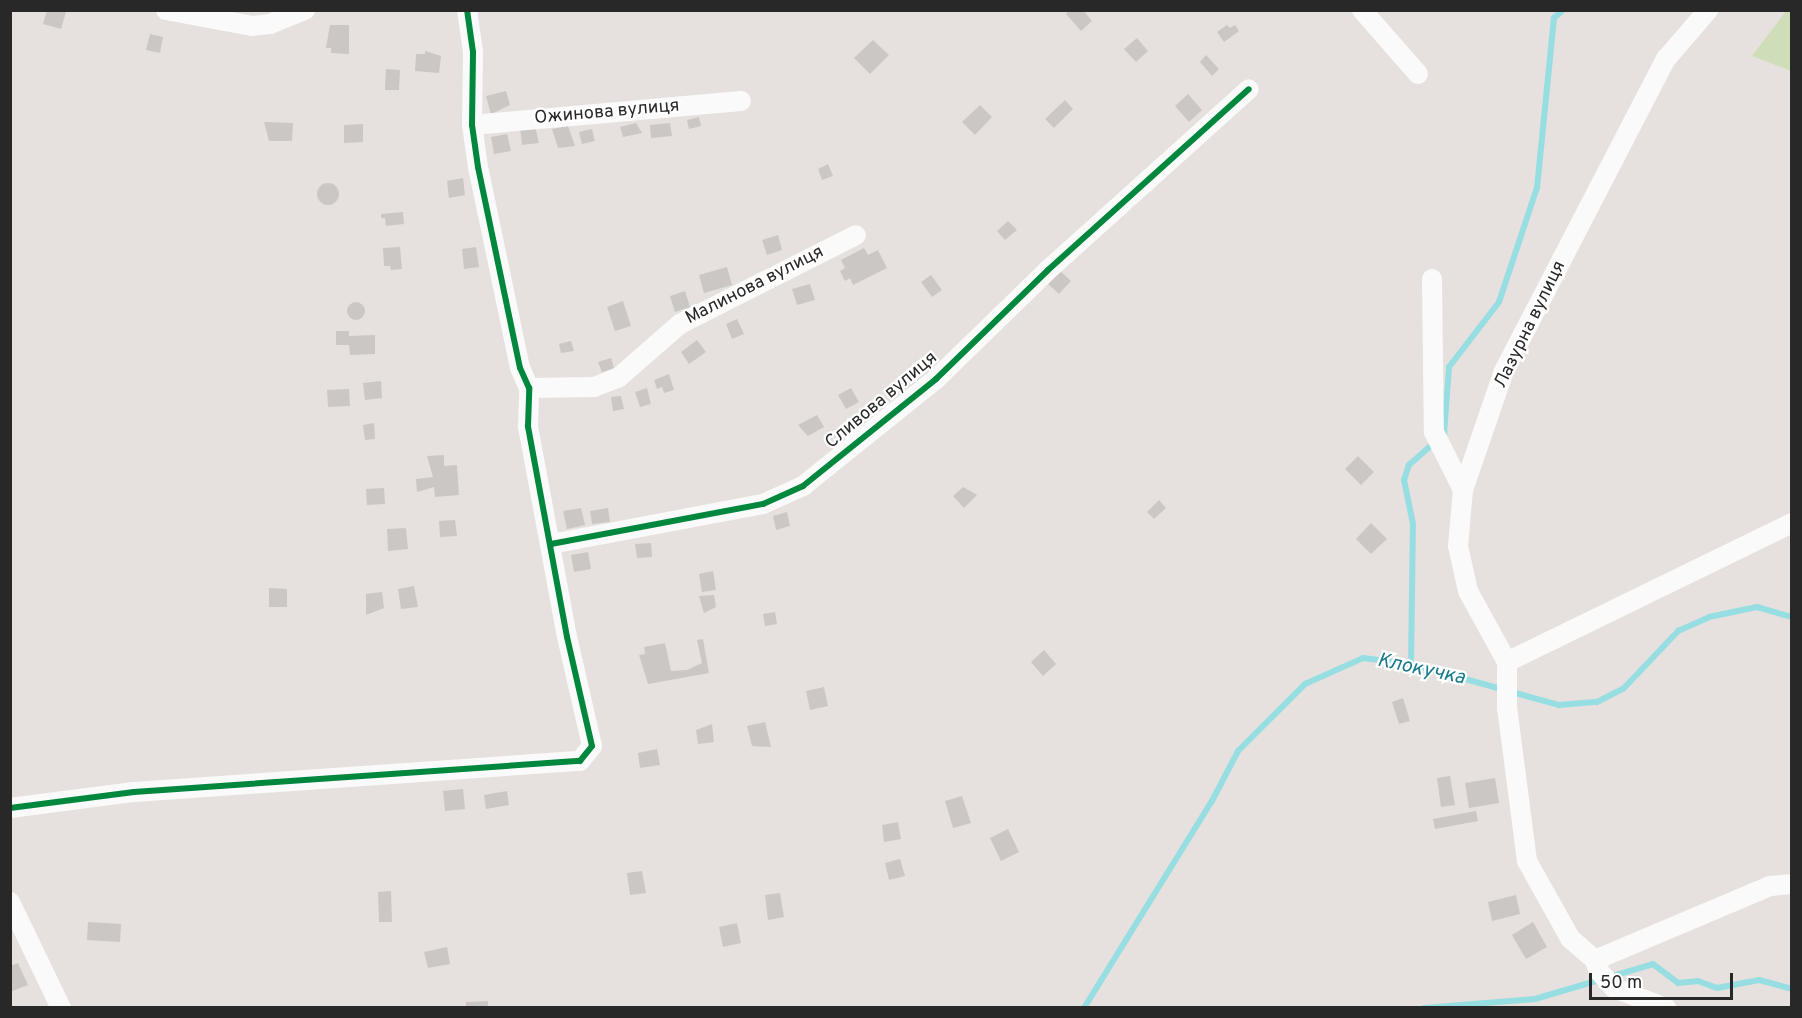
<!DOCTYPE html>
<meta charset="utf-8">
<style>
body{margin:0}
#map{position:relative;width:1802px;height:1018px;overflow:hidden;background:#e6e1de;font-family:Overpass,sans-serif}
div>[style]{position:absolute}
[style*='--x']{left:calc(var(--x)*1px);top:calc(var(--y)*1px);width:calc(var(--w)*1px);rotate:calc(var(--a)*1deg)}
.green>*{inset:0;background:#cfdeb9}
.stream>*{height:6px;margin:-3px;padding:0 3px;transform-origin:3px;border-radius:3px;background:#96dee2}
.building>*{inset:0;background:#cbc7c5}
.round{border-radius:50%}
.street>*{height:20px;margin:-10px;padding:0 10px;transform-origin:10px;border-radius:10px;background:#fbfafa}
.cycleway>*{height:6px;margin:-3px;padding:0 3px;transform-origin:3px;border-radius:3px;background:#00873e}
span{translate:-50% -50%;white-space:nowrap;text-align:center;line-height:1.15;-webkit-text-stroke:4.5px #fff;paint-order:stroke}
.street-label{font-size:18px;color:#282828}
.water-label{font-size:20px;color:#177a8c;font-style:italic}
.frame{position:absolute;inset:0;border:12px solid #282828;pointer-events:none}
.scale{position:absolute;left:1589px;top:973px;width:144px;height:27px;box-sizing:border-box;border:3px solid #282828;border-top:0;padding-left:8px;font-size:18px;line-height:21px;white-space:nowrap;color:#282828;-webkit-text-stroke:4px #fff;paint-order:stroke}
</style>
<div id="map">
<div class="green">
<div style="clip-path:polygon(1786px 11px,1791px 11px,1791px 71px,1752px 56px)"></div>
</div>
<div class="stream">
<div style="--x:1411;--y:664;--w:140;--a:-89.2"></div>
<div style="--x:1413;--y:524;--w:45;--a:-101.6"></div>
<div style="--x:1404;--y:480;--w:16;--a:-72"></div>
<div style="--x:1409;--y:465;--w:47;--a:-41.5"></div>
<div style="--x:1444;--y:434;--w:67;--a:-85.7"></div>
<div style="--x:1449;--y:367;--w:82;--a:-52.4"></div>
<div style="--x:1499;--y:302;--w:120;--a:-71.6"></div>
<div style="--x:1537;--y:188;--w:171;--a:-84.3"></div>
<div style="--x:1554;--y:18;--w:12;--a:-42"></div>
<div style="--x:1084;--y:1008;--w:243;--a:-58.3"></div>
<div style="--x:1212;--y:801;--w:56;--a:-62.5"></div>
<div style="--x:1238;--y:751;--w:95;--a:-45"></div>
<div style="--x:1305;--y:684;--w:64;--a:-24.1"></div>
<div style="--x:1363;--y:658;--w:48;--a:7.1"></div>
<div style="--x:1411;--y:664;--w:154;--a:15.5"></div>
<div style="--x:1559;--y:705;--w:38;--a:-5"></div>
<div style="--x:1597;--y:702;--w:30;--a:-27"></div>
<div style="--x:1624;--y:688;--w:79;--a:-46.5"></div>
<div style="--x:1678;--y:631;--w:34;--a:-24"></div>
<div style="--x:1709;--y:617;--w:49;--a:-11.8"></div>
<div style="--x:1757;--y:607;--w:36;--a:16"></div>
<div style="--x:1424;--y:1008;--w:111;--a:-4.6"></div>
<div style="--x:1535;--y:999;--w:123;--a:-16.5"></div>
<div style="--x:1653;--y:964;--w:31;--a:37"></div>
<div style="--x:1678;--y:983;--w:20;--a:-6"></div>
<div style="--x:1698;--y:981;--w:20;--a:20"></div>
<div style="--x:1717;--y:988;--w:43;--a:-10.8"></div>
<div style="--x:1759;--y:980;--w:34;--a:15"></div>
</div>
<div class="building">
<div style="clip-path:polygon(47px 10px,66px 12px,61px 29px,43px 24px)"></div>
<div style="clip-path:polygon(1070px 10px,1083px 10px,1092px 21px,1081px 31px,1066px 14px)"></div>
<div style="clip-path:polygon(330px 25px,349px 25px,349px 54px,331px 53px,331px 48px,326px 48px)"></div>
<div style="clip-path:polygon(1227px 25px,1230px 28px,1235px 25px,1239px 31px,1224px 42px,1217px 32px)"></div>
<div style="clip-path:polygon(150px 34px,163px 37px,160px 53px,146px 50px)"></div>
<div style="clip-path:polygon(1137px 38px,1148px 51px,1136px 62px,1124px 49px)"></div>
<div style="clip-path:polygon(873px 40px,889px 55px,870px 74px,854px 58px)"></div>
<div style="clip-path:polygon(425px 51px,441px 56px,439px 73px,415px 71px,416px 54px,425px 54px)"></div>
<div style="clip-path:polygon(1206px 55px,1219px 69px,1212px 76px,1200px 62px)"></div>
<div style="clip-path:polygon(386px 69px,400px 70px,399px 90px,385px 90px)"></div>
<div style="clip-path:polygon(506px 91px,510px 105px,491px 114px,486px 96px)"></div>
<div style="clip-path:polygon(1188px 94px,1202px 110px,1189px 122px,1175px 106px)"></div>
<div style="clip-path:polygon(1065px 100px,1073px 109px,1054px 128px,1045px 119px)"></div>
<div style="clip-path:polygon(980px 105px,992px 117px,975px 135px,962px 122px)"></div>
<div style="clip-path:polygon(699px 117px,701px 126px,689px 129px,687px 120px)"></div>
<div style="clip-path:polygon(264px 122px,293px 123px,292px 141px,269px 141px)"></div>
<div style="clip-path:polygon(636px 123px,642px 133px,623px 137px,620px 127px)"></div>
<div style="clip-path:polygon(670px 123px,672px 136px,651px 138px,650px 125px)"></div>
<div style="clip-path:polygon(363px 124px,363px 142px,344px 143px,344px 125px)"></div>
<div style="clip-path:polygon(535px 126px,539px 143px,522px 145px,520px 128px)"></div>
<div style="clip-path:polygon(568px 126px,575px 146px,558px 148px,552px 129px)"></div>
<div style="clip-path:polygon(592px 129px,595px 141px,582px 144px,579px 132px)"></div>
<div style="clip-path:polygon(507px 134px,511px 151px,494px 154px,491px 137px)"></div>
<div style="clip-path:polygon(828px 164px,833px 176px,822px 180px,818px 169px)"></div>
<div style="clip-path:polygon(463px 178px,465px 195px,449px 198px,447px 181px)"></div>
<div class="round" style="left:317px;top:183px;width:22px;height:22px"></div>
<div style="clip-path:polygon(403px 212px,404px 224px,386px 226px,385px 218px,381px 218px,381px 214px)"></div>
<div style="clip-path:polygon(1008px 221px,1017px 230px,1005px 240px,997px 231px)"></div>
<div style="clip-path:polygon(778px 235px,782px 250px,767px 255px,762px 240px)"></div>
<div style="clip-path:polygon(400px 247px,402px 269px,391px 270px,390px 266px,384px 266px,383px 248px)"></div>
<div style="clip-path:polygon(476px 247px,479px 267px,464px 269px,462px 249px)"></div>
<div style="clip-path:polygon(864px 248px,868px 255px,878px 250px,887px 268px,853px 285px,850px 278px,845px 281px,840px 271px,845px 268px,841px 260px)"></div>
<div style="clip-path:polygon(727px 267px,732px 285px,704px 293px,699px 275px)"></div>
<div style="clip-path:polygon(1059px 270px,1071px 281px,1059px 294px,1047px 283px)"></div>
<div style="clip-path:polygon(931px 275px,942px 290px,932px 297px,921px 282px)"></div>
<div style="clip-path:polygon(810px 284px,815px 300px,797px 305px,792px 289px)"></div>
<div style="clip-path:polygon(685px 291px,690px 307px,675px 312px,670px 296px)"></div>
<div style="clip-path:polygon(623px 301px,631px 326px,615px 331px,607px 307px)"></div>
<div class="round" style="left:347px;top:302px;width:18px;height:18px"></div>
<div style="clip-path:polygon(737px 319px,744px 334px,732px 339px,726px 324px)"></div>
<div style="clip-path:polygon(336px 331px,349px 331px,349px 336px,375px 335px,375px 354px,350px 355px,349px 345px,336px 345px)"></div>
<div style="clip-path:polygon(697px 340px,706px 352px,689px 364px,681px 352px)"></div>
<div style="clip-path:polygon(571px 341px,574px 351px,561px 353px,559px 344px)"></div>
<div style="clip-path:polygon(611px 358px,614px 368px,602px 372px,598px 362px)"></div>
<div style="clip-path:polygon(669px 374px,674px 390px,664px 393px,662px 387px,657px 389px,654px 380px)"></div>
<div style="clip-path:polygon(381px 381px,382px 398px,365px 400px,363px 383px)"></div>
<div style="clip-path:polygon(647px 388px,651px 404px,640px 407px,635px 392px)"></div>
<div style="clip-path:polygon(851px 388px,859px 402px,846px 409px,838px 395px)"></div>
<div style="clip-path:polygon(349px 389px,350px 406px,328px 407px,327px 390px)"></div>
<div style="clip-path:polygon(621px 396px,624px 409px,613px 411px,611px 397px)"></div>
<div style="clip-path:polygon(817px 415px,824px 427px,808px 436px,798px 425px)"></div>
<div style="clip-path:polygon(374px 423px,375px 439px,365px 440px,363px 425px)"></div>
<div style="clip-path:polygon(444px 455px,444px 466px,457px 465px,459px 495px,435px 497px,434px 487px,417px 492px,416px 479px,433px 477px,427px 456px)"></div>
<div style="clip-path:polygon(1358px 456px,1374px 472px,1361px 485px,1345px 469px)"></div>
<div style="clip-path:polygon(963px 487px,977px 495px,964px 508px,953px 496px)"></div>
<div style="clip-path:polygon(384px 488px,385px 504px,367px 505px,366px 489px)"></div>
<div style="clip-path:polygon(1159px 500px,1166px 508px,1154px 519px,1147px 512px)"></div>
<div style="clip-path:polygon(581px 508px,585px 525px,567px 529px,563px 511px)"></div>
<div style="clip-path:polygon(608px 508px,610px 522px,592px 524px,590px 511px)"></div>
<div style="clip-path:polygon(787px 512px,790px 526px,776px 530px,773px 516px)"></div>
<div style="clip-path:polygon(455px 520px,457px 536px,440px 537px,439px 521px)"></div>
<div style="clip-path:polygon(1371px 523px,1387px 539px,1371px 554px,1356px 539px)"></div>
<div style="clip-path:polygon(406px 528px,408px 549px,388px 551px,387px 529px)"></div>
<div style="clip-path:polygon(651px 543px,652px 557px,637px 558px,635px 544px)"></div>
<div style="clip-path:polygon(588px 552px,591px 569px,574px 572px,571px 555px)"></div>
<div style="clip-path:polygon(713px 571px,716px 590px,702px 592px,699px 574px)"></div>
<div style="clip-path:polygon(414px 586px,418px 607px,401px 609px,398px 589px)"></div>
<div style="clip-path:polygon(269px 588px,287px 589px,287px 607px,269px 607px)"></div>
<div style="clip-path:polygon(382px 592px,384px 608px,366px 615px,366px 594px)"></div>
<div style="clip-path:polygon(714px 595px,716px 607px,704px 613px,699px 596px)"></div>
<div style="clip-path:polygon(775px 612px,777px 624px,765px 626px,763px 614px)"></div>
<div style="clip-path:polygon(703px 639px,709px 673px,648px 684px,639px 655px,645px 654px,644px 647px,665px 643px,671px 671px,687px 670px,702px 663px,697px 640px)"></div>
<div style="clip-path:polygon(1044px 650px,1056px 664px,1043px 676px,1031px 662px)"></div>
<div style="clip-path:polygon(824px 687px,828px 706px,810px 710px,806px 691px)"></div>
<div style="clip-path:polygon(1403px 698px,1410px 721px,1399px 724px,1392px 702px)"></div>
<div style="clip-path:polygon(765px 722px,771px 747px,752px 746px,747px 726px)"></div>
<div style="clip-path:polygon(712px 724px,714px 742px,698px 744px,696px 730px)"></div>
<div style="clip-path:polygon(657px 749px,660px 765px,640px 768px,638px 753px)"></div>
<div style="clip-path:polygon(1450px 776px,1455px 805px,1441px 807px,1437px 778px)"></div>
<div style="clip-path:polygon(1495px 778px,1499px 803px,1469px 808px,1465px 783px)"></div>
<div style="clip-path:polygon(463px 789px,465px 809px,445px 811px,443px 791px)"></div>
<div style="clip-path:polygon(507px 791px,509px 805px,486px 809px,484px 795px)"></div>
<div style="clip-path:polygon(962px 796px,971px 823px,953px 828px,945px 801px)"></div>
<div style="clip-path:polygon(1476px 811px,1478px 821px,1435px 829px,1433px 819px)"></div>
<div style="clip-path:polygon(898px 822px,901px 839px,884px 842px,882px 825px)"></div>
<div style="clip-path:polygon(1008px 829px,1019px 852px,1001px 861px,990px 838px)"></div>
<div style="clip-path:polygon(900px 859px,905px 876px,889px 880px,885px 863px)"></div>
<div style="clip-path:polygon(642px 871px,646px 893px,630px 895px,627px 873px)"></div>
<div style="clip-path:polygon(391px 891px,392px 922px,379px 922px,378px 892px)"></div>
<div style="clip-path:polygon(780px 893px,784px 917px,768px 920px,765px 895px)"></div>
<div style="clip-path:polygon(1516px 895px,1520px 914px,1492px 921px,1488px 902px)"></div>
<div style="clip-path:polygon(88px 922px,121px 924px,120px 942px,87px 940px)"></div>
<div style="clip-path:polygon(1533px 922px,1547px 947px,1526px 959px,1512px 935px)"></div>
<div style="clip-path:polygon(737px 923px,741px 943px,723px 947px,719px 927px)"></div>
<div style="clip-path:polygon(447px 947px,450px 964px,428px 968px,424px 952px)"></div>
<div style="clip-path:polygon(18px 963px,28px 985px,10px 992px,10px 966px)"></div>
<div style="clip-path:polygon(488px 1001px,488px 1008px,466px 1008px,466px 1002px)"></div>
</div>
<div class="street">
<div style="--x:166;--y:10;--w:87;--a:10.5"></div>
<div style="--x:252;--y:26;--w:18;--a:-6"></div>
<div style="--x:270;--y:24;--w:38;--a:-22"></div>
<div style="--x:1362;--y:10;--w:85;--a:48.8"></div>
<div style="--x:472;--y:125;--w:270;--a:-5.1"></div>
<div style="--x:1432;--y:279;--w:153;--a:89.3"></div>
<div style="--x:1434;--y:432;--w:65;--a:63.4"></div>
<div style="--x:529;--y:388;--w:65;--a:-0.9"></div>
<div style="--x:594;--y:387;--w:26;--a:-21"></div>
<div style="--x:618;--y:378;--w:82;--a:-41.1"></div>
<div style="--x:680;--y:324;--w:197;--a:-26.8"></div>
<div style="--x:551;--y:544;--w:216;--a:-10.7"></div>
<div style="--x:763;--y:504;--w:44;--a:-24.2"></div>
<div style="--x:803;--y:486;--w:171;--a:-38.8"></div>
<div style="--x:936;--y:379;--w:156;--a:-44.2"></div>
<div style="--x:1048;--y:270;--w:270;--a:-42"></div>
<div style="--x:1507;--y:662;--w:81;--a:-118.8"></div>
<div style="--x:1468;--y:591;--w:46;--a:-102.5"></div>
<div style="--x:1458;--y:546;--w:56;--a:-84.9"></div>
<div style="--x:1463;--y:490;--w:126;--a:-71"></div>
<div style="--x:1504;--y:371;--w:352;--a:-62.6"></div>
<div style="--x:1666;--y:59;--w:65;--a:-49.4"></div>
<div style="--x:10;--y:808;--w:125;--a:-7.4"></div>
<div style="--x:134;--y:792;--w:447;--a:-4"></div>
<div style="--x:580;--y:761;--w:19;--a:-51"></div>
<div style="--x:592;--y:746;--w:112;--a:-102.9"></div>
<div style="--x:567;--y:637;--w:215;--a:-100.5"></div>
<div style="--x:528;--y:426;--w:38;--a:-88"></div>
<div style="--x:529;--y:388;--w:22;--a:-114"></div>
<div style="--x:520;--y:368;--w:205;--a:-101.8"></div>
<div style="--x:478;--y:167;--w:42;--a:-98.1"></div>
<div style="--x:472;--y:125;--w:73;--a:-89.2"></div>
<div style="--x:473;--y:52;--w:42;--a:-98.1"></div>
<div style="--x:10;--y:902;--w:118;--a:64.3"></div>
<div style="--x:1595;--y:960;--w:190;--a:-22.9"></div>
<div style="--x:1770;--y:886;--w:22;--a:-5"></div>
<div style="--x:1666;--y:1008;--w:56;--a:-159"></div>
<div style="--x:1614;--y:988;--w:24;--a:-132"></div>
<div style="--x:1598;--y:970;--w:10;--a:-107"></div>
<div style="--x:1595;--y:960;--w:33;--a:-139"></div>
<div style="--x:1570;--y:938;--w:88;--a:-119.2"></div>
<div style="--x:1527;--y:861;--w:154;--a:-97.4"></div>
<div style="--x:1507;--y:708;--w:46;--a:-90"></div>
<div style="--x:1507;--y:662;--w:317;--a:-26"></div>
</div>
<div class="cycleway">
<div style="--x:551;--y:544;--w:216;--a:-10.7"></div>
<div style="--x:763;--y:504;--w:44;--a:-24.2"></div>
<div style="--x:803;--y:486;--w:171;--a:-38.8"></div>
<div style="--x:936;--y:379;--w:156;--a:-44.2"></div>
<div style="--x:1048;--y:270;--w:270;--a:-42"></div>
<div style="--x:10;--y:808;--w:125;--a:-7.4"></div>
<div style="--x:134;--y:792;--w:447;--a:-4"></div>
<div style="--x:580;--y:761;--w:19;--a:-51"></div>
<div style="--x:592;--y:746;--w:112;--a:-102.9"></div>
<div style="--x:567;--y:637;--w:215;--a:-100.5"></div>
<div style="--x:528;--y:426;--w:38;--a:-88"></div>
<div style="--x:529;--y:388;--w:22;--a:-114"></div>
<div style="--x:520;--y:368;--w:205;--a:-101.8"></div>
<div style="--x:478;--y:167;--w:42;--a:-98.1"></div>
<div style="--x:472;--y:125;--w:73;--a:-89.2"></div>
<div style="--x:473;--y:52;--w:42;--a:-98.1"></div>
</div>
<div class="street-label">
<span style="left:607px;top:113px;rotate:-5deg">Ожинова вулиця</span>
<span style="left:755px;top:286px;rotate:-27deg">Малинова вулиця</span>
<span style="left:1531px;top:325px;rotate:-64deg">Лазурна вулиця</span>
<span style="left:882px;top:401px;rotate:-40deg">Сливова вулиця</span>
</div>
<div class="water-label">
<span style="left:1421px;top:670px;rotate:12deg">Клокучка</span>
</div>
<div class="frame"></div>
<div class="scale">50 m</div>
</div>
